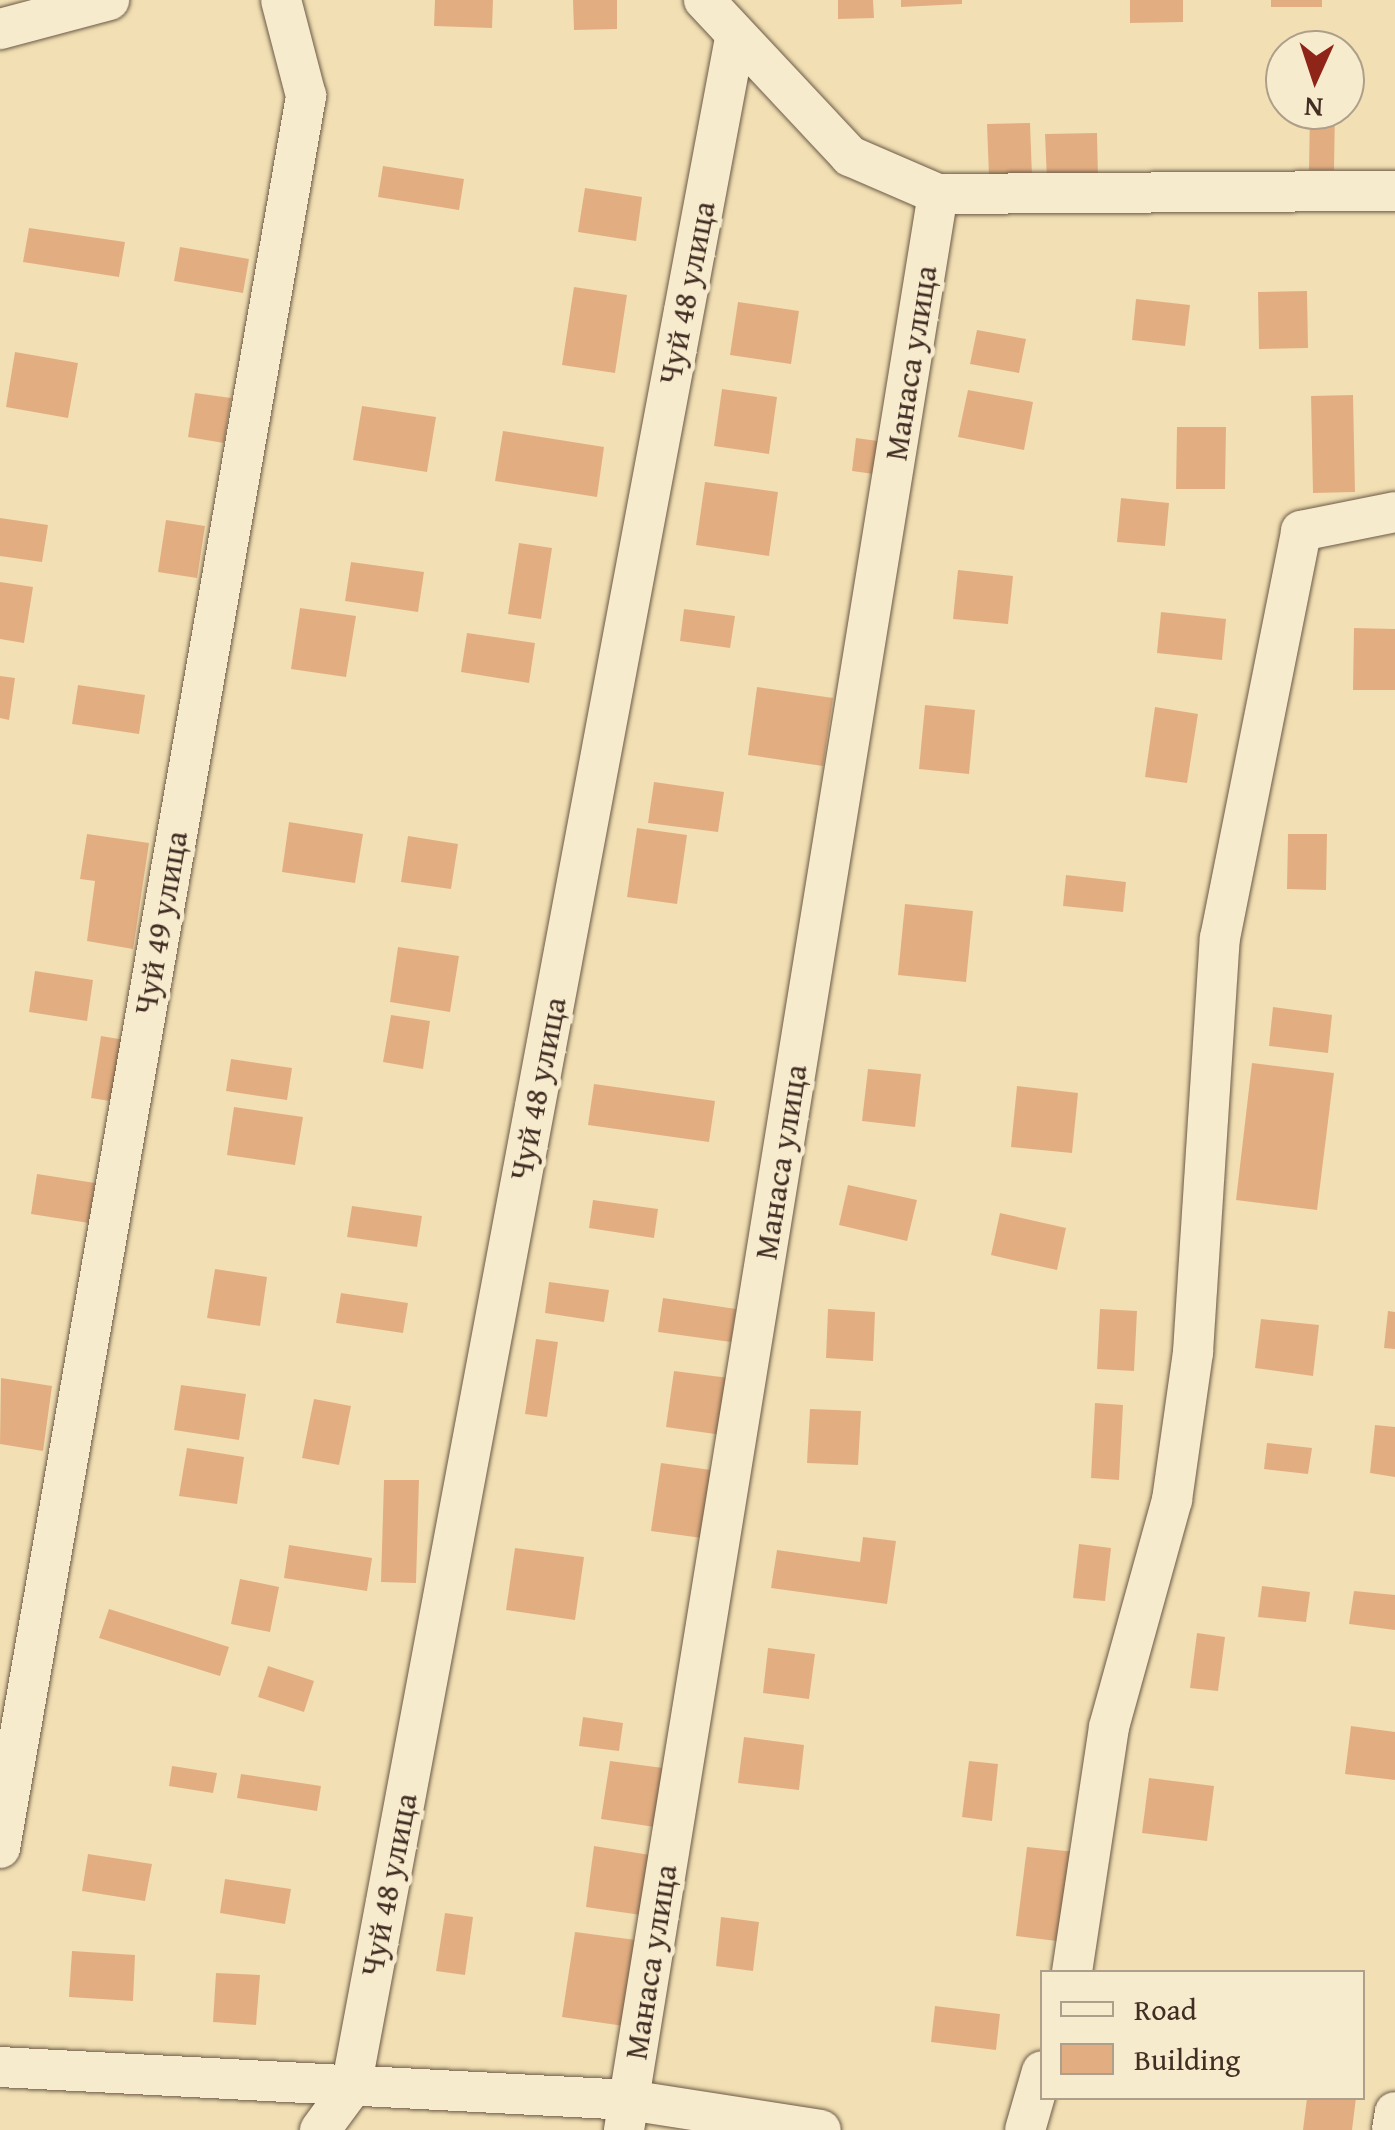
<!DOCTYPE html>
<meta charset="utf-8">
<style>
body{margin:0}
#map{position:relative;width:1395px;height:2130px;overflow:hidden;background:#f2e0b4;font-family:"Gentium Book Plus",serif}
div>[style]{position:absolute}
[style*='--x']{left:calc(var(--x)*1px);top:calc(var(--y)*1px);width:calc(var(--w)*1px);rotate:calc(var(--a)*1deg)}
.building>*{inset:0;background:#e2ae81}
.roads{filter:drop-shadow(0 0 2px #6d5a47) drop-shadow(0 0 2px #6d5a47)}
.minor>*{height:40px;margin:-20px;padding:0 20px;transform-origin:20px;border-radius:20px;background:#f7ebce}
span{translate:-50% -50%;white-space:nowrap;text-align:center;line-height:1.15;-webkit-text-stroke:9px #f7ebce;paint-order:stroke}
.street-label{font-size:32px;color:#412d23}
.legend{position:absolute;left:1040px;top:1970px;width:325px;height:130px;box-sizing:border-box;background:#f7ebce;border:2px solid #ae9f8a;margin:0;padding:12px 18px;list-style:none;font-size:30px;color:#412d23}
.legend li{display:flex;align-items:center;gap:20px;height:50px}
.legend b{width:50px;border:2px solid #ae9f8a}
.north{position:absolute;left:1265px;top:30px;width:100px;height:100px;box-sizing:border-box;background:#f7ebce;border:2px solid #ae9f8a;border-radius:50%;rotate:183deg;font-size:28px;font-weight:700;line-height:40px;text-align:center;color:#412d23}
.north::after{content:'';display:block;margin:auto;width:35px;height:45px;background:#8f2418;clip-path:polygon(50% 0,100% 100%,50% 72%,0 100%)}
</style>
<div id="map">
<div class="building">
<div style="clip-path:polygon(435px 0,493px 0,492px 28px,434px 26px)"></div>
<div style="clip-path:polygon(573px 0,617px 0,617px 29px,574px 30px)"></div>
<div style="clip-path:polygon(838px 0,873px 0,874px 18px,838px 19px)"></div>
<div style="clip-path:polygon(901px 0,962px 0,962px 4px,901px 7px)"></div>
<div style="clip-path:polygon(1130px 0,1183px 0,1183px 22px,1130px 23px)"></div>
<div style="clip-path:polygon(1271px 0,1322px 0,1322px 7px,1271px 7px)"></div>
<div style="clip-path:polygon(1310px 110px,1335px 110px,1334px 170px,1309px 170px)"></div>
<div style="clip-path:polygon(1030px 123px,1032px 176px,989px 177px,987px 124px)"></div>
<div style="clip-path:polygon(1097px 133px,1098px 178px,1047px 180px,1045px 134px)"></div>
<div style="clip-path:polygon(383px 166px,464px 179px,459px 210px,378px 197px)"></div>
<div style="clip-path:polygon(585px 188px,642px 197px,636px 241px,578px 232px)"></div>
<div style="clip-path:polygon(29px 228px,125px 242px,119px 277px,23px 262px)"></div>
<div style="clip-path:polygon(180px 247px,249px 259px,243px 293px,174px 281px)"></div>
<div style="clip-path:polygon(574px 287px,627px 295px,615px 373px,562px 365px)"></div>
<div style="clip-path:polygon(1307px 291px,1308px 348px,1259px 349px,1258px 292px)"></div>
<div style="clip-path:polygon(1136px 299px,1190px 305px,1185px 346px,1132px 340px)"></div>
<div style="clip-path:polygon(738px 302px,799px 311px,791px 364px,730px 355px)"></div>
<div style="clip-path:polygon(977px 330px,1026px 339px,1019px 373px,970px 364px)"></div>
<div style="clip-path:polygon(15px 352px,78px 363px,68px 418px,6px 407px)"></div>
<div style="clip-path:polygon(722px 389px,777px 397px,769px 454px,714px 446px)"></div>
<div style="clip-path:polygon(968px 390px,1033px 402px,1024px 450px,958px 437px)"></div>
<div style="clip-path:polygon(195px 393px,231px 398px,224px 443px,188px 437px)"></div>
<div style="clip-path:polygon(1353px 395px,1355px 492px,1313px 493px,1311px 396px)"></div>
<div style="clip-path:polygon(362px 406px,436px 417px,427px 472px,353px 460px)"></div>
<div style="clip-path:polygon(1177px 427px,1226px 427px,1225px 489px,1176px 489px)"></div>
<div style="clip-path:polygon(503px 431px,604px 447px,597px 497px,495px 481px)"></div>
<div style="clip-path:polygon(856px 438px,885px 442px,881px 475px,852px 471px)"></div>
<div style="clip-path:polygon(705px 482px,778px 492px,769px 556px,696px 545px)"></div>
<div style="clip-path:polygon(1121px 498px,1169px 503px,1165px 546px,1117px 542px)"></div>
<div style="clip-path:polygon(0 518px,48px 525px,42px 562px,0 556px)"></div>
<div style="clip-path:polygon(166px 520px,205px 526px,197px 578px,158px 572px)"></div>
<div style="clip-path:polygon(519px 543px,552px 548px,541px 619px,508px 614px)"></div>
<div style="clip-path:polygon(351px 562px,424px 572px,418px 612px,345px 601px)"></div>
<div style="clip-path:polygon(958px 570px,1013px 576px,1008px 624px,953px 619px)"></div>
<div style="clip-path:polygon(0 582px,33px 587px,24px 643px,0 639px)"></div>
<div style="clip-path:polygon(300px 608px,356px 616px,346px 677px,291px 669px)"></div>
<div style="clip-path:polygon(684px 609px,735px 616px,730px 648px,680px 641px)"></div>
<div style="clip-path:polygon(1161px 612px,1226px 619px,1222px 660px,1157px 653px)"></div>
<div style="clip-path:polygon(1354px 628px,1395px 629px,1395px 690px,1353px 690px)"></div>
<div style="clip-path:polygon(467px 633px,535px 643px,529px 683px,461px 672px)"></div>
<div style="clip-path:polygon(0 676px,15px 678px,9px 720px,0 718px)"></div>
<div style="clip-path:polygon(78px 685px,145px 695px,139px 734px,72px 724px)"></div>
<div style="clip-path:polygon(757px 687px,833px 698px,823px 766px,748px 755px)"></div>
<div style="clip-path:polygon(925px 705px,975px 710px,969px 774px,919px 769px)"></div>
<div style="clip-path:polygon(1155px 707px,1198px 714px,1187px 783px,1145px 777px)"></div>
<div style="clip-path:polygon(654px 782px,724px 792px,718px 832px,648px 823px)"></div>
<div style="clip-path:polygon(289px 822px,363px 834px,355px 883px,282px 872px)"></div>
<div style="clip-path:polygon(637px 828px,687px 835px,677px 904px,627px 897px)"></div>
<div style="clip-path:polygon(87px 834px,149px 843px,133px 949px,87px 941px,95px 881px,80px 879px)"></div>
<div style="clip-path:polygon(1288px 834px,1327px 834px,1326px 890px,1287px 889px)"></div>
<div style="clip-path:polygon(408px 836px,458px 844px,451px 889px,401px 882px)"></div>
<div style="clip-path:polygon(1066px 875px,1126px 882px,1123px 912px,1063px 906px)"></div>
<div style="clip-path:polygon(905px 904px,973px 911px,966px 982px,898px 975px)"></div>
<div style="clip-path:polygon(398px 947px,459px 956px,450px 1012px,390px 1002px)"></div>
<div style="clip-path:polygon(35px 971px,93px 980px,87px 1021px,29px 1012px)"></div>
<div style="clip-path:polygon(1273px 1007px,1332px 1015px,1328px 1053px,1269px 1046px)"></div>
<div style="clip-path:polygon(391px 1015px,430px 1021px,423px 1069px,383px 1062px)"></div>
<div style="clip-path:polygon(101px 1036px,125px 1040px,116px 1102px,91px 1098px)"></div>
<div style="clip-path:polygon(231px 1059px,292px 1068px,287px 1100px,226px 1091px)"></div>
<div style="clip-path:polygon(1252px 1063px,1334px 1073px,1317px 1210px,1236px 1200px)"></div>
<div style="clip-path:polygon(868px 1069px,921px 1074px,915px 1127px,862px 1121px)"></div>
<div style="clip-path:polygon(594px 1084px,715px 1101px,709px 1142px,588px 1125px)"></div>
<div style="clip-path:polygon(1017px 1086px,1078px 1093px,1072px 1153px,1011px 1147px)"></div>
<div style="clip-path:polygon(234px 1107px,303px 1117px,295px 1165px,227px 1155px)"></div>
<div style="clip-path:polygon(37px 1174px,95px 1183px,89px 1223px,31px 1214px)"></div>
<div style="clip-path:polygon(848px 1185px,917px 1200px,907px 1241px,839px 1225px)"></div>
<div style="clip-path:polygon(593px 1200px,658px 1209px,654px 1238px,589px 1228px)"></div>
<div style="clip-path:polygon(352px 1206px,422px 1216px,417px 1247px,347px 1237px)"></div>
<div style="clip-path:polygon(1000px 1213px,1066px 1228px,1057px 1270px,991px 1255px)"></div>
<div style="clip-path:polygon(215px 1269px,267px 1277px,260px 1326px,207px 1318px)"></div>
<div style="clip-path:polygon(549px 1282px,609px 1290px,604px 1322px,545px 1313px)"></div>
<div style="clip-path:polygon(341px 1293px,408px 1303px,403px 1333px,336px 1323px)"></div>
<div style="clip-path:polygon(663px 1298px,736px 1309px,731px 1342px,658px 1332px)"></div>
<div style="clip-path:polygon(828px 1309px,875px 1312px,873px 1361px,826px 1358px)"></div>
<div style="clip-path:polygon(1100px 1309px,1137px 1311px,1134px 1371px,1097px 1369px)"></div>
<div style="clip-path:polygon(1388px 1311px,1395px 1312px,1395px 1349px,1384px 1348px)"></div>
<div style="clip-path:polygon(1261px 1319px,1319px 1325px,1313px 1376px,1255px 1368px)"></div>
<div style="clip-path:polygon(536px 1339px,558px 1342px,547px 1417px,525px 1414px)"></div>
<div style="clip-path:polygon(674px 1371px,729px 1378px,722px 1435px,666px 1427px)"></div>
<div style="clip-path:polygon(1px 1378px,52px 1386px,43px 1451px,0 1444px)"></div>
<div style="clip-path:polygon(181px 1385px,246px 1394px,239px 1440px,174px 1430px)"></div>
<div style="clip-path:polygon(314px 1399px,351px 1406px,339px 1465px,302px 1458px)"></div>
<div style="clip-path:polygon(1095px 1403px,1123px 1405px,1119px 1480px,1091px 1478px)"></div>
<div style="clip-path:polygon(810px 1409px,861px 1411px,858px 1465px,807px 1463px)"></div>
<div style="clip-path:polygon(1375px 1425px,1395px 1427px,1395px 1477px,1370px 1473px)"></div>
<div style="clip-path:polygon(1267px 1443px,1312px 1448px,1308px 1474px,1264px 1469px)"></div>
<div style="clip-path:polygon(187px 1448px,244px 1457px,237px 1504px,179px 1496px)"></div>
<div style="clip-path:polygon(661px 1463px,718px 1471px,709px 1539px,651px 1531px)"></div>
<div style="clip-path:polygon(384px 1480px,419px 1480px,416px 1583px,381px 1582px)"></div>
<div style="clip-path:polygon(863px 1537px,896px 1541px,887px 1604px,771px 1588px,777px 1550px,860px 1562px)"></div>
<div style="clip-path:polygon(1079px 1544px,1111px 1548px,1105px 1601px,1073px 1598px)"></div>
<div style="clip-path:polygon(289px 1545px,372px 1558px,367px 1591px,284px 1578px)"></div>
<div style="clip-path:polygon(515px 1548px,584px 1557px,575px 1620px,506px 1610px)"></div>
<div style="clip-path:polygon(240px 1579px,279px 1587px,270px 1632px,231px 1624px)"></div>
<div style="clip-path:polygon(1262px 1586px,1310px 1592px,1306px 1622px,1258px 1617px)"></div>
<div style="clip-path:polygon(1354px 1591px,1395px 1595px,1395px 1630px,1349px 1624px)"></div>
<div style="clip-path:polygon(109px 1609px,229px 1647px,220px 1676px,99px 1638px)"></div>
<div style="clip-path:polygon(1197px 1633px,1225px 1637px,1218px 1691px,1190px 1688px)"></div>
<div style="clip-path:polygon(768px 1648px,815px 1654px,809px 1699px,763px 1693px)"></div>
<div style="clip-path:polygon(268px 1666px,314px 1681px,304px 1712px,258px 1697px)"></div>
<div style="clip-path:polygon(583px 1717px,623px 1723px,619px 1751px,579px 1746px)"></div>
<div style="clip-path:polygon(1351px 1726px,1395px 1732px,1395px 1780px,1345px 1774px)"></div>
<div style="clip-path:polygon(744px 1737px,804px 1745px,799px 1790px,738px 1783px)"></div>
<div style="clip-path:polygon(610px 1761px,663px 1768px,655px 1827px,601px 1819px)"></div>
<div style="clip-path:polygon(969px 1761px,998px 1764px,992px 1821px,962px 1817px)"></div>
<div style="clip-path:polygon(172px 1766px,217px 1773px,213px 1793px,169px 1786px)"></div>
<div style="clip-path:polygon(241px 1774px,321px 1786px,317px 1811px,237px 1798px)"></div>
<div style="clip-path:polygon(1149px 1778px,1214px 1786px,1207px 1841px,1142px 1833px)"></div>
<div style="clip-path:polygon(594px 1846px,650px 1855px,641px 1915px,586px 1907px)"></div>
<div style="clip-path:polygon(1027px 1847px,1076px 1852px,1065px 1942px,1016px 1936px)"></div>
<div style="clip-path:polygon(88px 1854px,152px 1864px,145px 1901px,82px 1891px)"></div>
<div style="clip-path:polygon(225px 1879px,291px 1889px,285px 1924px,220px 1913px)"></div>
<div style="clip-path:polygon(445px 1913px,473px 1917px,465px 1975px,436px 1971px)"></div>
<div style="clip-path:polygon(721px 1917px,759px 1922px,753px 1971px,716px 1966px)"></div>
<div style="clip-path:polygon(575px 1932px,636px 1940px,624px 2026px,562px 2017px)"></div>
<div style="clip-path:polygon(72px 1951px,135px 1955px,133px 2001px,69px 1997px)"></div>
<div style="clip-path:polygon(216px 1973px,260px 1975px,256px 2025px,213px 2022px)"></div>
<div style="clip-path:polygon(935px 2006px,1000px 2014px,996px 2050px,931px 2042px)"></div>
<div style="clip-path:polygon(1307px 2098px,1356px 2098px,1352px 2130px,1303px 2130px)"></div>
</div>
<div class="roads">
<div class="minor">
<div style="--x:704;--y:0;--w:214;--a:46.9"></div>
<div style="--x:850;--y:156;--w:96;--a:23.4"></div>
<div style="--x:938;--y:194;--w:457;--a:-0.4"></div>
<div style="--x:0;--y:29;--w:113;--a:-14.9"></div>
<div style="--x:0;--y:1848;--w:1779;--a:-80.09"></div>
<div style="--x:306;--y:96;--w:99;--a:-104.6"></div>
<div style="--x:1072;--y:1972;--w:248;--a:-81.4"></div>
<div style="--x:1109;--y:1727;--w:236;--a:-74.5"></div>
<div style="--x:1172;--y:1500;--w:149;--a:-81.9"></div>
<div style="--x:1193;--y:1352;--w:415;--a:-86.3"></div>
<div style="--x:1220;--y:938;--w:415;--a:-78.7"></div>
<div style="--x:1301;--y:531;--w:96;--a:-11.4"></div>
<div style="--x:0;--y:2067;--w:630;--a:3"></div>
<div style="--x:629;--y:2100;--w:194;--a:8.9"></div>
<div style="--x:320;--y:2130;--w:52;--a:-53.6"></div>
<div style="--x:351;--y:2088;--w:2085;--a:-79.39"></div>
<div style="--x:624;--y:2130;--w:1961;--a:-80.79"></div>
<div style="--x:1025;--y:2130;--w:61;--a:-73.9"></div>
<div style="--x:1392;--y:2130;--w:18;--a:-81"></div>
</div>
</div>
<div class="street-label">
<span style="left:687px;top:293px;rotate:-79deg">Чуй 48 улица</span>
<span style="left:911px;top:363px;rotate:-81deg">Манаса улица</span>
<span style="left:161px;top:923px;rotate:-80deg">Чуй 49 улица</span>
<span style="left:538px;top:1089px;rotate:-79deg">Чуй 48 улица</span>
<span style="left:781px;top:1162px;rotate:-81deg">Манаса улица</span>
<span style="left:389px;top:1885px;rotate:-79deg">Чуй 48 улица</span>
<span style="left:651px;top:1962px;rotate:-81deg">Манаса улица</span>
</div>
<ul class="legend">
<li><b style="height:12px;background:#f7ebce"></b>Road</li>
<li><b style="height:28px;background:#e2ae81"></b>Building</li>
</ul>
<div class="north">N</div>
</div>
